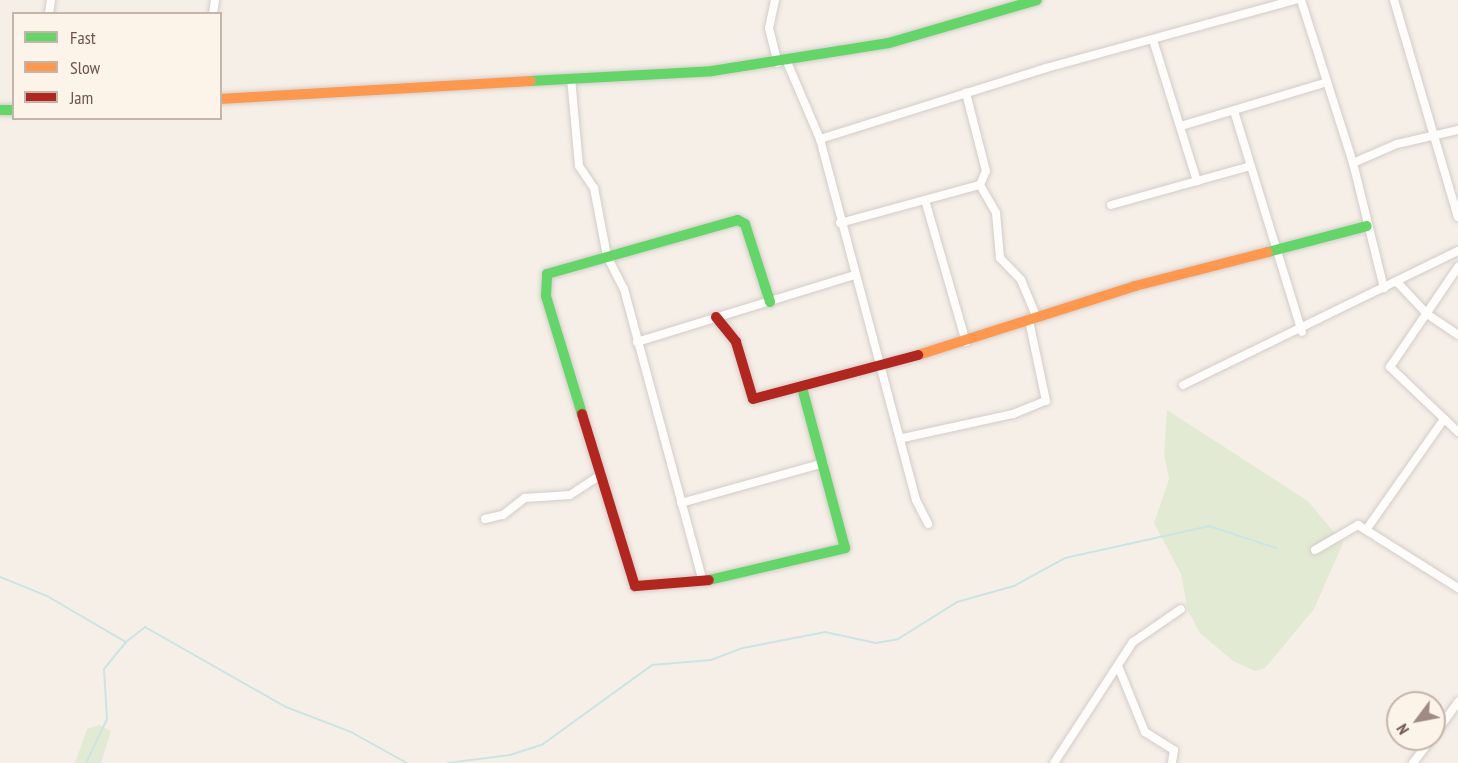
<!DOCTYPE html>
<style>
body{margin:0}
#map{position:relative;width:1458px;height:763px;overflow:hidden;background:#f5efe8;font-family:"PT Sans Narrow",sans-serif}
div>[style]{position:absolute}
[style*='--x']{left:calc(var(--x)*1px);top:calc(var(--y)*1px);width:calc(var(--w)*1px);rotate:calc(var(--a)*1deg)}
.green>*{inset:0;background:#e3ead4}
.stream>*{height:2px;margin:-1px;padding:0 1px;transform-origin:1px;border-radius:1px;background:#cbe4e4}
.roads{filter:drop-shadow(0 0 2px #d4ccc7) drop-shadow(0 0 2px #d4ccc7)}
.street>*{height:8px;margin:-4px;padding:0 4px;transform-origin:4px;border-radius:4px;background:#fefdfc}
.fast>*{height:10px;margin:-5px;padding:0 5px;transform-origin:5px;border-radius:5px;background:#63d668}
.slow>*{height:10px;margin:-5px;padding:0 5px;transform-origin:5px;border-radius:5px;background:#ff974d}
.jam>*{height:10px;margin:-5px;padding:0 5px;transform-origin:5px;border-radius:5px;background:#b3261e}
span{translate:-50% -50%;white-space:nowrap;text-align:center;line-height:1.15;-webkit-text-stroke:6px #fdf4e9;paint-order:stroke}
.legend{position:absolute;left:12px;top:12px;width:210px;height:108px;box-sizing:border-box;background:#fdf4e9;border:2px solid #c5b4aa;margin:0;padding:8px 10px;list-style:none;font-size:18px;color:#70554b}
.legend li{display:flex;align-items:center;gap:12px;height:30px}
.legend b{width:30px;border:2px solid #c5b4aa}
.north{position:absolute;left:1386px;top:691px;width:60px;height:60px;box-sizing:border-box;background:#fdf4e9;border:2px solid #c5b4aa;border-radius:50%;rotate:238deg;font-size:16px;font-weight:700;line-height:24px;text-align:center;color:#70554b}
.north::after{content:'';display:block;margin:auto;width:21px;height:27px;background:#9f8b82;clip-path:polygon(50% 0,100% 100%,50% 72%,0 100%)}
</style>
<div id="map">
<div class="green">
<div style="clip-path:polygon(1167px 410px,1308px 501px,1343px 543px,1314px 609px,1265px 668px,1255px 671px,1233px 661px,1200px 633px,1188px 611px,1181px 574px,1154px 523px,1169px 479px,1164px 454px)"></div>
<div style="clip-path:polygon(99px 725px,111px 731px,101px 763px,75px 763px,87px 729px)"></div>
</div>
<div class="stream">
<div style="--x:0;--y:577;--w:51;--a:22"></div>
<div style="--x:47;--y:596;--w:91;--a:30.2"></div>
<div style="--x:126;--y:642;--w:35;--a:129"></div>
<div style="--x:104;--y:669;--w:50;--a:86.6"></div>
<div style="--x:107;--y:719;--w:49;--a:115.5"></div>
<div style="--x:126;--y:642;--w:24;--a:-38"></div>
<div style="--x:145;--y:627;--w:162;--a:29.6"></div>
<div style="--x:286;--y:707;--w:70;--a:21"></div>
<div style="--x:351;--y:732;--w:64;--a:29"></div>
<div style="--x:448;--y:763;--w:63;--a:-7.4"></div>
<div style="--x:510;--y:755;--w:35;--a:-18"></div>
<div style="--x:543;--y:744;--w:135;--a:-35.9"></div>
<div style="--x:652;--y:665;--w:59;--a:-4.8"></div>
<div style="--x:711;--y:660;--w:34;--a:-21"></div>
<div style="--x:743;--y:648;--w:84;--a:-11"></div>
<div style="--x:825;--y:632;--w:52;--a:12.2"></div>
<div style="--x:876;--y:643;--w:22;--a:-10"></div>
<div style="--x:898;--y:639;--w:70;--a:-32.1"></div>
<div style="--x:957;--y:602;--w:59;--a:-15.7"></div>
<div style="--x:1014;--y:586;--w:58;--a:-28.8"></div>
<div style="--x:1065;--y:558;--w:148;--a:-12.5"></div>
<div style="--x:1209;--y:526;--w:71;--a:18.2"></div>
</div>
<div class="roads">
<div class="street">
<div style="--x:775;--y:0;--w:29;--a:102"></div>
<div style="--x:769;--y:28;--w:36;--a:76"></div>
<div style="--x:1301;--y:0;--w:171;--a:72.3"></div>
<div style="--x:1353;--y:163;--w:129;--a:76.1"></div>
<div style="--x:1394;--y:0;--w:226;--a:73.6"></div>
<div style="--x:49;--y:14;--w:14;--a:-82"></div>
<div style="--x:213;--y:14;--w:14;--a:-82"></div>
<div style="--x:1153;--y:40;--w:148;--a:72.7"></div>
<div style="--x:787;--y:62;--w:84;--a:66.8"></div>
<div style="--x:820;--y:139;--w:374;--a:75.1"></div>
<div style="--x:916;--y:500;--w:27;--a:63"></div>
<div style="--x:571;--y:78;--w:88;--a:84.8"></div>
<div style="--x:579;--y:166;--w:27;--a:56"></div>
<div style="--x:594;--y:188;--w:69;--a:79.2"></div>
<div style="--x:607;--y:256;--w:37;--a:63"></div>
<div style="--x:624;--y:289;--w:302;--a:74.9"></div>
<div style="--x:1234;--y:111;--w:231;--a:72.9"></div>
<div style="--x:1181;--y:126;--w:149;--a:-16.7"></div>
<div style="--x:820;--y:139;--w:237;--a:-17.4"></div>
<div style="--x:1046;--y:68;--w:258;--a:-15.3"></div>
<div style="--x:1353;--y:163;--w:48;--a:-23.4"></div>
<div style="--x:1397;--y:144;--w:63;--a:-12.9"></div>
<div style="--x:980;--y:185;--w:32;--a:60"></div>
<div style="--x:996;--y:213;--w:45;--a:84.9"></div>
<div style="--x:1000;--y:258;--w:30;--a:46"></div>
<div style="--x:1021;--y:280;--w:41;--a:67.2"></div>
<div style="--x:925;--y:200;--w:148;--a:73.9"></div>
<div style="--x:1111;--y:205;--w:145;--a:-15.6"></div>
<div style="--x:840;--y:223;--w:145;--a:-15.2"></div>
<div style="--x:980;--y:185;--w:15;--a:-67"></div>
<div style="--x:986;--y:171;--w:81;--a:-104.4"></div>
<div style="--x:1458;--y:267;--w:121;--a:124.2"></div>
<div style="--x:1390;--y:367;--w:94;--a:43.7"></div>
<div style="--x:1397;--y:282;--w:44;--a:46.8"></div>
<div style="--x:1427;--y:314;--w:37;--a:34"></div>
<div style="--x:637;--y:342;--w:228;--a:-17.1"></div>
<div style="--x:1183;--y:385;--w:306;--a:-26"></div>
<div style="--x:903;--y:438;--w:113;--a:-12.3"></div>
<div style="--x:1013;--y:414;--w:35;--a:-22"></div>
<div style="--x:1046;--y:401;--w:83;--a:-101.9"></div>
<div style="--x:681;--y:503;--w:148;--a:-15.6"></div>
<div style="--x:485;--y:519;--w:18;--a:-13"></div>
<div style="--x:503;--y:515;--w:28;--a:-38"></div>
<div style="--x:525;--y:498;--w:45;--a:-3.8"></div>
<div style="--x:570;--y:495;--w:35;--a:-33"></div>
<div style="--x:1366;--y:530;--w:136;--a:-54.9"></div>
<div style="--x:1315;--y:550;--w:50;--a:-30.2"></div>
<div style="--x:1358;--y:525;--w:118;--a:32.2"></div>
<div style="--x:1118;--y:666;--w:71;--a:67.8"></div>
<div style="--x:1145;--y:732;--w:34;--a:32"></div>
<div style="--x:1174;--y:750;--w:13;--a:99"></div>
<div style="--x:1434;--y:735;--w:41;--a:-54"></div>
<div style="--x:1054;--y:763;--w:145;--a:-56.9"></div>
<div style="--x:1133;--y:642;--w:58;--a:-34.5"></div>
<div style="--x:1413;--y:763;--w:30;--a:-53"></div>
</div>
<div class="fast">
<div style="--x:530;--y:81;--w:182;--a:-3.1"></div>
<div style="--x:712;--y:71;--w:179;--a:-9"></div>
<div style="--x:889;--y:43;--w:154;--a:-16.2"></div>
<div style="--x:0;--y:110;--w:14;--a:0"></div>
<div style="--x:1268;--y:252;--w:102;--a:-14.7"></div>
<div style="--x:582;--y:414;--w:123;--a:-107"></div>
<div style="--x:546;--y:296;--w:22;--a:-87"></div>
<div style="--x:547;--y:274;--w:198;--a:-15.8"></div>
<div style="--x:738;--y:220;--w:8;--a:30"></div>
<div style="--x:745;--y:224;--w:82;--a:72.2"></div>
<div style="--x:709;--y:580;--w:140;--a:-13.2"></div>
<div style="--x:845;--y:548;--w:167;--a:-105"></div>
</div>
<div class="slow">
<div style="--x:220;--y:99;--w:311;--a:-3.3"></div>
<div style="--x:918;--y:355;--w:228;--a:-17.6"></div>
<div style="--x:1135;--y:286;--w:137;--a:-14.3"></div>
</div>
<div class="jam">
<div style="--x:716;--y:317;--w:32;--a:51"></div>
<div style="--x:736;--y:342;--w:59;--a:73.4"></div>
<div style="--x:753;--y:399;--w:171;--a:-14.9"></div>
<div style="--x:582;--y:414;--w:180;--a:72.9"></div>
<div style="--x:635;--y:586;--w:74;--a:-4.6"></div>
</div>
</div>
<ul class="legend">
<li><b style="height:8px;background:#63d668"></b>Fast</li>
<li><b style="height:8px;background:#ff974d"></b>Slow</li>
<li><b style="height:8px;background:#b3261e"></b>Jam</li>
</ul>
<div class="north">N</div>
</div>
